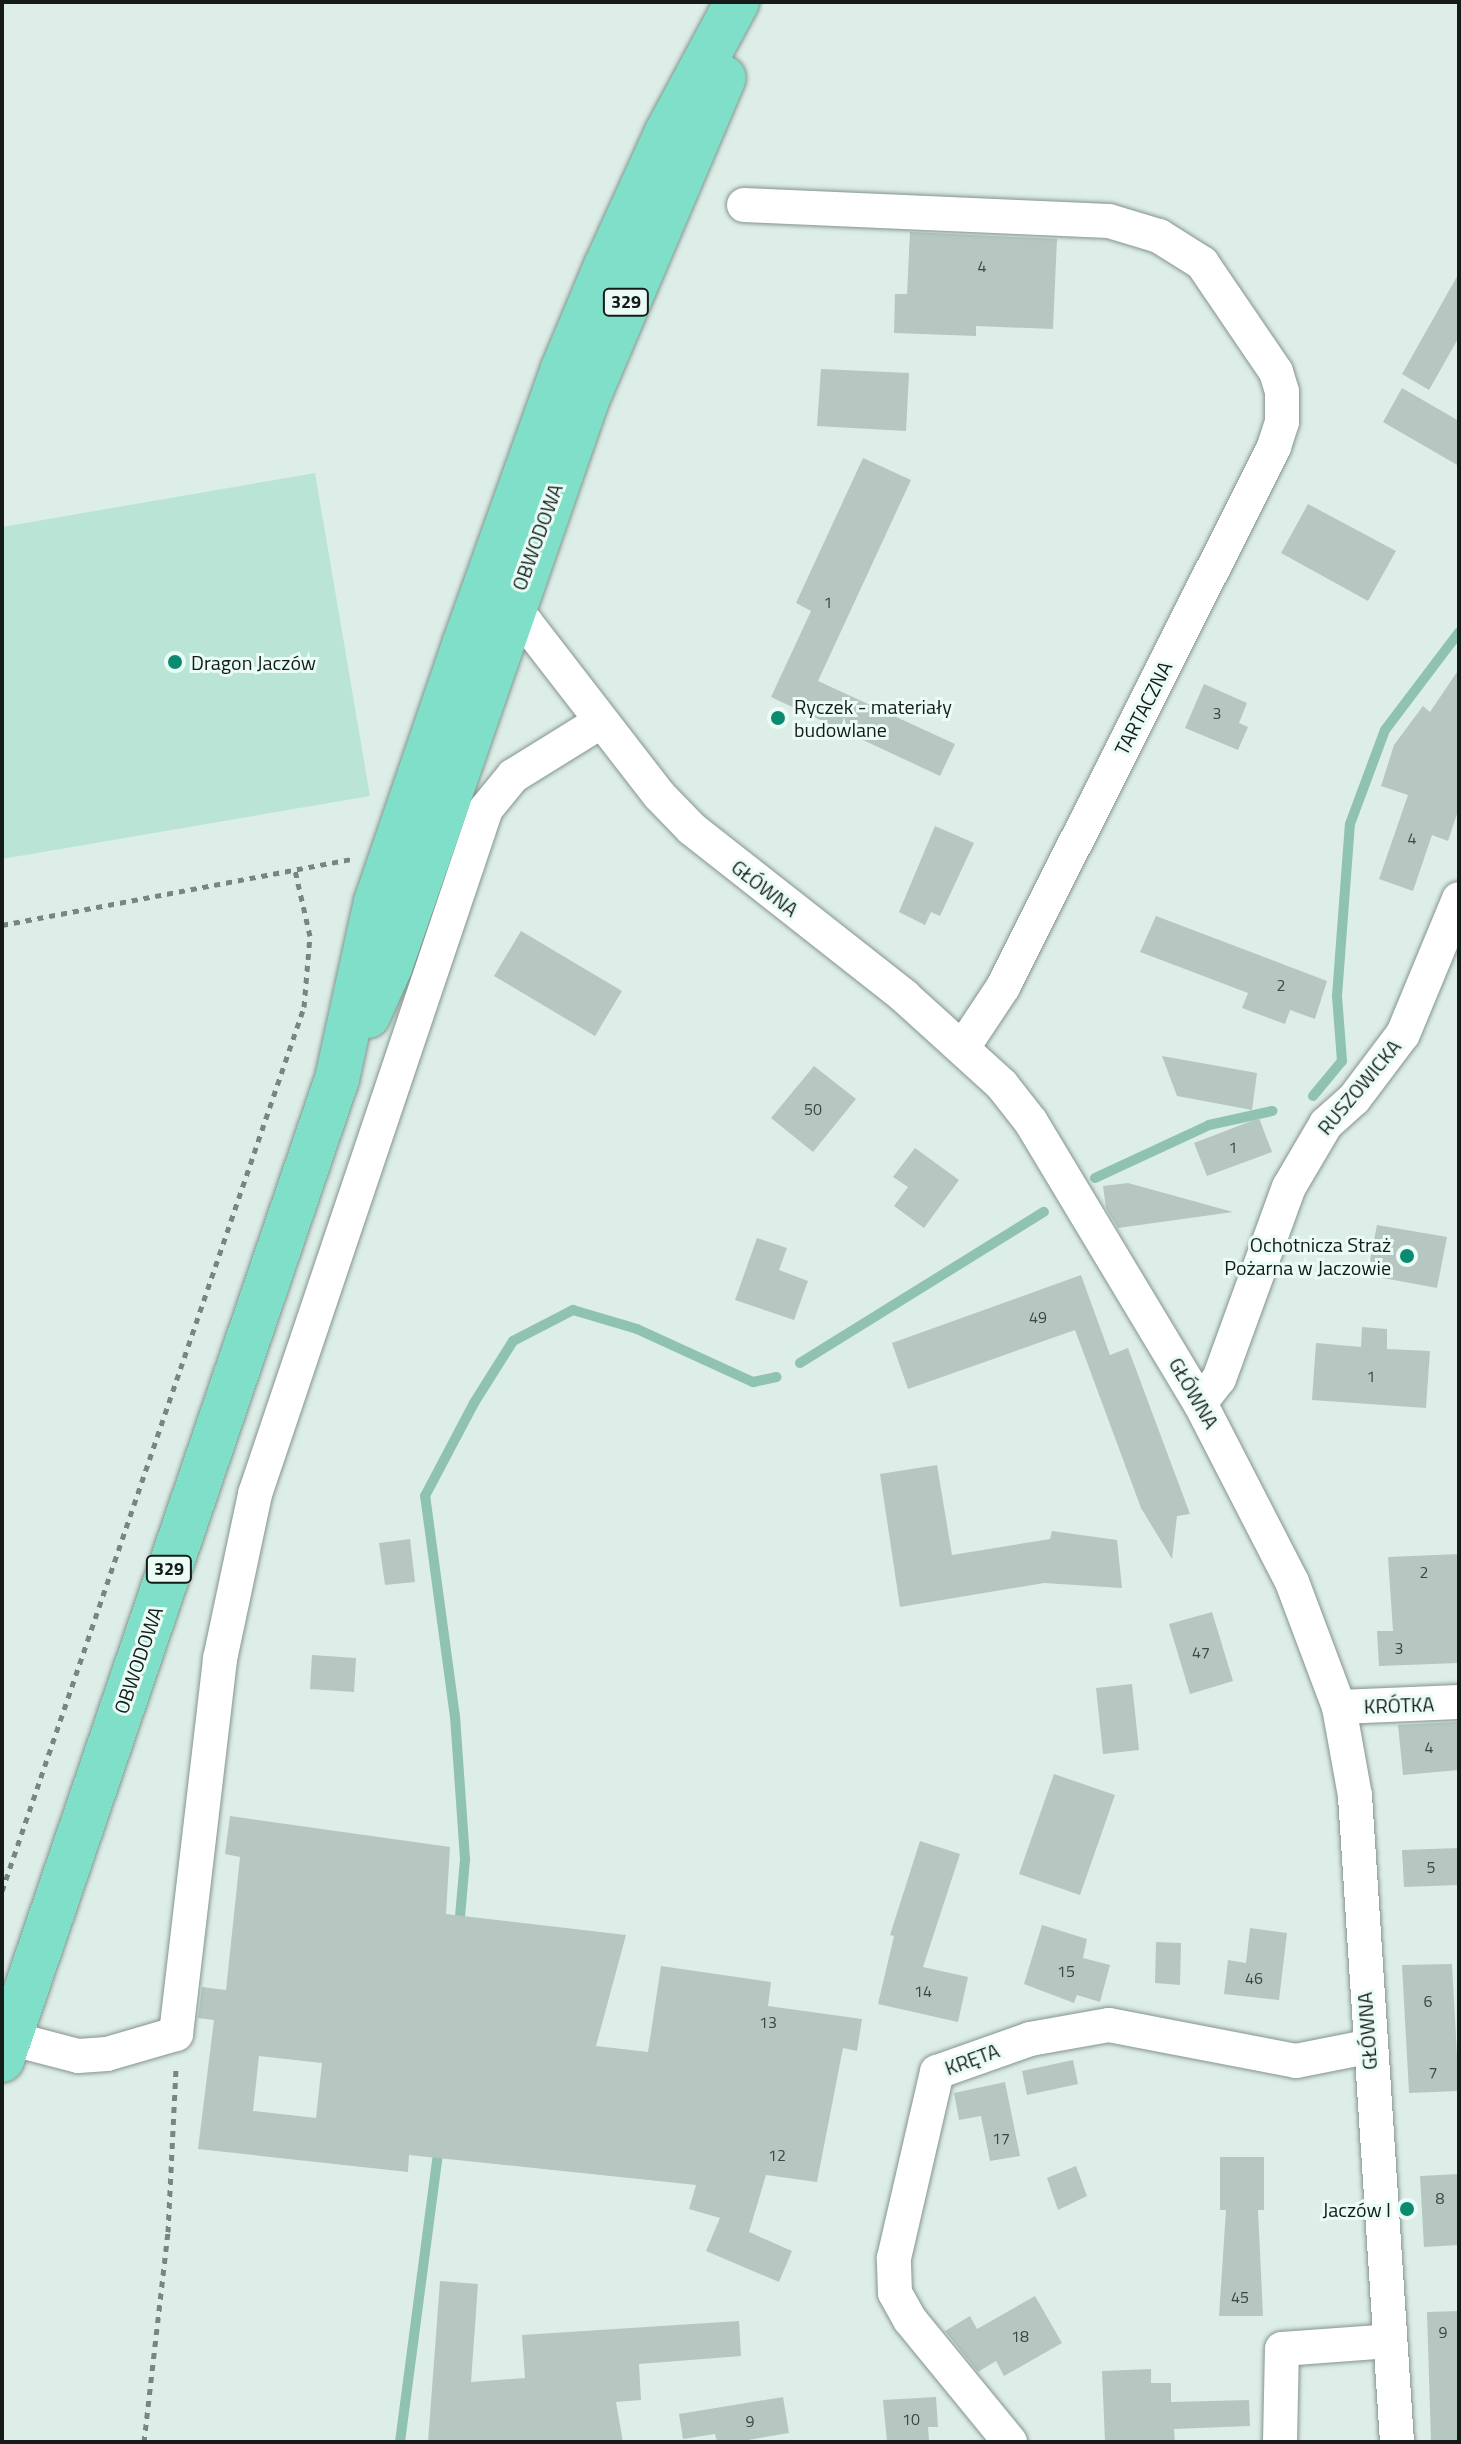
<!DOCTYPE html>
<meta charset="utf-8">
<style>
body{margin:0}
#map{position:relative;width:1461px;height:2444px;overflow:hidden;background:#ddeee8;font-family:"Titillium Web",sans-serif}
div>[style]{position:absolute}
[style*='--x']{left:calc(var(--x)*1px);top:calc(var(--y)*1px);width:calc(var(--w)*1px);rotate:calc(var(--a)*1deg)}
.green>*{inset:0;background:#bae4d6}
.stream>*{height:10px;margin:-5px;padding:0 5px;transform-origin:5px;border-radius:5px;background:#90c2b1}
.building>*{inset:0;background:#b6c7c1}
.path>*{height:5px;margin-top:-2.5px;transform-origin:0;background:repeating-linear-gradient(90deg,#798580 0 6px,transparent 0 12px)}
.roads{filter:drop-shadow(0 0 2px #84948e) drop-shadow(0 0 2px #84948e)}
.minor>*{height:34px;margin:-17px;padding:0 17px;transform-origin:17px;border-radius:17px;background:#fff}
.major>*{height:44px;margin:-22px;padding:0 22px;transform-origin:22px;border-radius:22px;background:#80dfc9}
.dots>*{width:22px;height:22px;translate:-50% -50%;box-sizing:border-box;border:4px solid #eafcf5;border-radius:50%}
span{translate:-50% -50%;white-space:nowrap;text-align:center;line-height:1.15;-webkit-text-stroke:6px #eafcf5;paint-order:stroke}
.number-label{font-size:16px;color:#3c4642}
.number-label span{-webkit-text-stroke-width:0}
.shield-label span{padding:2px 6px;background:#eafcf5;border:2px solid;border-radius:6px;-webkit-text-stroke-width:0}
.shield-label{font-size:18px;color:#141b18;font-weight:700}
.street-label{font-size:20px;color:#141b18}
.poi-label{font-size:20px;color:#141b18}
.left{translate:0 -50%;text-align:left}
.right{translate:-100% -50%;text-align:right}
.frame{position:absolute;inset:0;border:4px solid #141b18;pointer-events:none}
</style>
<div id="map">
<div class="green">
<div style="clip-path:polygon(315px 473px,370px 796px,2px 859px,2px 527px)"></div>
</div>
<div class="stream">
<div style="--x:1313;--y:1096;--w:45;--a:-50.4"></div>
<div style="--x:1342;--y:1061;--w:65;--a:-94.4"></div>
<div style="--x:1337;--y:996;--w:172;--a:-85.7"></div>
<div style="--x:1350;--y:824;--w:100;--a:-69.6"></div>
<div style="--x:1385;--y:730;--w:123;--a:-52.9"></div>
<div style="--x:1095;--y:1178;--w:126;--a:-24.9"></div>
<div style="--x:1209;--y:1125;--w:65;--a:-12.5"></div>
<div style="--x:800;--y:1363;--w:287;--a:-31.8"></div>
<div style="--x:459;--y:1928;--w:69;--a:-85"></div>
<div style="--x:465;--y:1859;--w:142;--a:-94"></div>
<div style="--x:455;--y:1717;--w:223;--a:-97.7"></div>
<div style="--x:425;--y:1496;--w:105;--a:-62.2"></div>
<div style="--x:474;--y:1403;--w:73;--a:-57.8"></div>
<div style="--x:513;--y:1341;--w:68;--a:-27.3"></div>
<div style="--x:573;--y:1310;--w:67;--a:16.5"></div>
<div style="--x:637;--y:1329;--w:128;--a:24.6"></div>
<div style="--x:753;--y:1382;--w:24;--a:-12"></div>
<div style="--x:400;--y:2442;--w:298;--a:-82.5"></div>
</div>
<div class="building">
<div style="clip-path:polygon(910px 232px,1057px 239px,1053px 329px,976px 326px,976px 336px,894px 333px,895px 294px,907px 294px)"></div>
<div style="clip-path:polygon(1459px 273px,1459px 337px,1429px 390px,1402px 374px)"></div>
<div style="clip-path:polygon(821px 369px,909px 373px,906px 431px,817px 426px)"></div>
<div style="clip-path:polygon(1402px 388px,1459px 421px,1459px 466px,1383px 422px)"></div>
<div style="clip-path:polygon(863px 458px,911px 480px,818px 681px,955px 744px,940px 776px,771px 697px,811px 611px,796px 603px)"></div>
<div style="clip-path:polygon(1308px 504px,1396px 551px,1368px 601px,1281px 553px)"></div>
<div style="clip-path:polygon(1459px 669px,1459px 808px,1448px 841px,1432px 835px,1413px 891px,1379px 879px,1408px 795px,1381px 786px,1394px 745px,1423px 706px,1430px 712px)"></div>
<div style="clip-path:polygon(1204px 684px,1247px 703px,1239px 723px,1248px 727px,1238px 750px,1185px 728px)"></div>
<div style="clip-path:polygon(935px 826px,974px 843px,940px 916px,931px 912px,925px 925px,899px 912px)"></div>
<div style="clip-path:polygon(1156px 916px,1327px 981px,1315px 1019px,1290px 1010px,1285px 1024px,1242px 1008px,1248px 993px,1140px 952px)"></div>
<div style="clip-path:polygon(521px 931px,622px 991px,595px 1036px,494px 976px)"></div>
<div style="clip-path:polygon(1162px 1056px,1257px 1073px,1252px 1110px,1177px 1096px)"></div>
<div style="clip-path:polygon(814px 1066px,856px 1099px,813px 1152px,771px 1118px)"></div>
<div style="clip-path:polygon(1259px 1118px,1272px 1152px,1207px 1176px,1194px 1143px)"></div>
<div style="clip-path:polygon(915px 1148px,959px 1180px,924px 1228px,894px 1206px,908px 1187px,893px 1177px)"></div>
<div style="clip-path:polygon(1128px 1183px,1233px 1212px,1118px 1228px,1106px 1208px,1103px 1186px)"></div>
<div style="clip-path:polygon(1377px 1225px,1447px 1237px,1437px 1288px,1367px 1275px)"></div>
<div style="clip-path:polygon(757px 1238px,787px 1248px,779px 1270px,808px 1281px,794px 1320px,735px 1300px)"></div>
<div style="clip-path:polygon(1081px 1275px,1110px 1355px,1128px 1348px,1190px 1514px,1177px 1516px,1172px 1559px,1141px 1508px,1075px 1330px,908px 1389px,892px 1343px)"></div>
<div style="clip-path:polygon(1362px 1327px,1387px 1329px,1387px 1349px,1430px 1351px,1426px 1408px,1312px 1400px,1316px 1343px,1361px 1347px)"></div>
<div style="clip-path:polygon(937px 1465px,952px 1555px,1050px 1539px,1052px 1531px,1117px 1540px,1122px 1588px,1044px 1583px,900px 1607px,880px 1474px)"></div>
<div style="clip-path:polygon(410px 1539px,415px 1582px,385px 1585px,379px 1543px)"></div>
<div style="clip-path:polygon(1459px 1554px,1459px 1663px,1379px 1666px,1377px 1631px,1393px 1631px,1388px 1557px)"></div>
<div style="clip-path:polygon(1212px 1612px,1233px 1681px,1190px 1694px,1169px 1624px)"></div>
<div style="clip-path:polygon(312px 1655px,356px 1658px,354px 1692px,310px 1689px)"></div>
<div style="clip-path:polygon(1132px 1684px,1139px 1750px,1103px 1754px,1096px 1688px)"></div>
<div style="clip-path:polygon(1459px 1722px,1459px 1770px,1403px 1775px,1398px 1725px)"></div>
<div style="clip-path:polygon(1054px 1774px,1115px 1795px,1080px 1895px,1019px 1874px)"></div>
<div style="clip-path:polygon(evenodd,230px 1816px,450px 1847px,446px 1914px,626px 1935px,596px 2046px,648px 2052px,661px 1966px,771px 1982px,768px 2006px,862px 2019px,857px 2051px,843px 2048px,817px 2182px,766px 2175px,749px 2232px,792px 2251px,779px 2282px,706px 2251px,720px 2218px,689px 2209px,696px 2185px,409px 2155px,408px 2172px,198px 2149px,214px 2020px,198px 2018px,202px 1987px,226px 1990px,240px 1857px,225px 1854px,230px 1816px,259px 2056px,322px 2063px,316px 2118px,253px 2111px,259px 2056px)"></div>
<div style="clip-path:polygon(920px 1841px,960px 1854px,923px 1967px,968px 1977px,958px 2022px,878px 2004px,894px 1936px,890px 1935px)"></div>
<div style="clip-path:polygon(1459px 1848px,1459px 1885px,1404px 1887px,1402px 1850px)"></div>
<div style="clip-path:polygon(1042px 1925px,1087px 1939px,1083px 1958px,1110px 1965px,1100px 2002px,1077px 1995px,1074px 2003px,1024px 1984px)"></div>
<div style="clip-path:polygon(1250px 1928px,1287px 1933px,1279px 2000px,1224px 1994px,1228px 1960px,1246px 1963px)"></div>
<div style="clip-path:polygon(1156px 1942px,1181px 1943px,1180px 1985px,1155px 1983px)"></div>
<div style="clip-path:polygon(1452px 1964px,1459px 2091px,1409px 2093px,1402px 1965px)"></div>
<div style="clip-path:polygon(1073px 2060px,1078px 2084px,1027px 2095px,1022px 2071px)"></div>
<div style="clip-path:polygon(1005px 2082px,1020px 2156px,990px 2161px,981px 2116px,959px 2120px,954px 2093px)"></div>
<div style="clip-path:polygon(1220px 2157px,1264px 2157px,1264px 2210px,1258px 2210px,1263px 2316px,1219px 2316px,1226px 2210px,1220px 2210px)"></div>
<div style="clip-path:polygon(1076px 2166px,1087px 2196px,1058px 2210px,1047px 2178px)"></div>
<div style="clip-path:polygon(1459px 2174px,1459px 2245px,1424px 2247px,1420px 2176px)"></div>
<div style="clip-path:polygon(440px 2281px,478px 2284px,471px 2382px,525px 2378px,522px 2335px,739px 2321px,741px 2356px,639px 2364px,641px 2400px,616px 2402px,623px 2442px,428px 2442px)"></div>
<div style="clip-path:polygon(1035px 2296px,1062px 2343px,1004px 2376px,996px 2361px,978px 2372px,945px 2331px,970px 2316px,977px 2329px)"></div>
<div style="clip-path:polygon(1459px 2311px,1459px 2442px,1431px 2442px,1427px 2312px)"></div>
<div style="clip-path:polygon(1151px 2369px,1151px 2383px,1171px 2383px,1171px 2402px,1249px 2400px,1250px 2426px,1174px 2429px,1175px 2442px,1105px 2442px,1102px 2371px)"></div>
<div style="clip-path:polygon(783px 2397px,789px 2433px,736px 2442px,717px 2442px,715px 2434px,683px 2439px,679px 2414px)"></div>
<div style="clip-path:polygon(936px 2397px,938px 2427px,928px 2427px,929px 2440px,887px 2442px,883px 2400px)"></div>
</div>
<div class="path">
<div style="--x:2;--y:925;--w:355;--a:-10.7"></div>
<div style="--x:2;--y:1891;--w:934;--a:-71.14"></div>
<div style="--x:304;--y:1007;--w:71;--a:-85.2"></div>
<div style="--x:310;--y:936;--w:68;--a:-102.8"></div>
<div style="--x:144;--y:2442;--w:211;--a:-83.5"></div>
<div style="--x:168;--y:2232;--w:163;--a:-87.2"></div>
</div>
<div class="roads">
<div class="minor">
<div style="--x:744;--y:205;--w:365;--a:2.5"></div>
<div style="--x:1109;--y:221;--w:52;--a:16.7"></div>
<div style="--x:1159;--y:236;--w:51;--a:32.1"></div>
<div style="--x:1202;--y:263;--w:132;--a:55.8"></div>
<div style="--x:1276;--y:372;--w:21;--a:73"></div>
<div style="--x:1282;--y:392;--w:30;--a:90"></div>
<div style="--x:1282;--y:422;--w:26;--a:108"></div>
<div style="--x:1274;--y:447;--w:604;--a:116.65"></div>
<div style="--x:1003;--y:987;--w:71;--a:123.5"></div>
<div style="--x:498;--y:601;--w:36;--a:38"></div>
<div style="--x:526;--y:623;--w:217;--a:52.3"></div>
<div style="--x:659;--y:795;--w:47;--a:45.9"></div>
<div style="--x:692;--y:829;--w:270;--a:38.2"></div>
<div style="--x:904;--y:996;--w:132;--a:42.2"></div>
<div style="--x:1002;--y:1085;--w:47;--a:51.9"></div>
<div style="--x:1031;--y:1122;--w:328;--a:59"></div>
<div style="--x:1200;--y:1403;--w:201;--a:62.8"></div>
<div style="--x:1292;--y:1582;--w:134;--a:69.4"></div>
<div style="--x:1339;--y:1707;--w:90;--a:79.8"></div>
<div style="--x:1355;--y:1796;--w:647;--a:86.28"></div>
<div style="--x:1200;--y:1403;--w:31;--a:-52"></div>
<div style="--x:1219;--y:1379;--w:204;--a:-70"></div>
<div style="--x:1289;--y:1187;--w:73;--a:-59.6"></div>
<div style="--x:1326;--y:1124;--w:38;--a:-42"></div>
<div style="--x:1354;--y:1099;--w:81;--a:-53"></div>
<div style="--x:1403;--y:1034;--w:146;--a:-67.5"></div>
<div style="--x:1339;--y:1707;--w:120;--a:-2.4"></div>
<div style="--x:9;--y:2038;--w:71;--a:14.6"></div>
<div style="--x:78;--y:2056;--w:29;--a:-4"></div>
<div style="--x:107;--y:2054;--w:72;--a:-16.2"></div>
<div style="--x:176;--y:2034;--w:378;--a:-83.3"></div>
<div style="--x:220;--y:1659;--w:169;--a:-78"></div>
<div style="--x:255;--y:1494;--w:723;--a:-71.36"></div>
<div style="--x:486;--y:809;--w:43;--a:-50.7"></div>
<div style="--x:513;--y:776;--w:102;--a:-31.8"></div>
<div style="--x:1010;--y:2442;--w:158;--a:-129.3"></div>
<div style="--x:910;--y:2320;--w:31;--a:-119"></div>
<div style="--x:895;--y:2293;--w:35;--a:-92"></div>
<div style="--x:894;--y:2258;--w:191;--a:-77"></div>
<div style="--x:937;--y:2072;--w:99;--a:-19.5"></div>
<div style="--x:1030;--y:2039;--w:80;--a:-10"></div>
<div style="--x:1109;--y:2025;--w:190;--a:10.9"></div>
<div style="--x:1296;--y:2061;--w:72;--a:-11.2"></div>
<div style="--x:1280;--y:2442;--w:93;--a:-88.8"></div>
<div style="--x:1282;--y:2349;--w:108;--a:-4.2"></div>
</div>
<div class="major">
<div style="--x:368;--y:1016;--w:54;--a:-65.8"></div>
<div style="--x:390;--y:967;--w:600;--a:-70.84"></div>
<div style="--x:587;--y:400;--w:350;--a:-67"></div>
<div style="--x:2;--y:2060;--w:1037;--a:-71.15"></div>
<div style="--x:337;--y:1079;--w:181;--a:-77.6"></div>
<div style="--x:376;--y:902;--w:272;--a:-71.1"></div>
<div style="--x:464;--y:645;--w:291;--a:-70.3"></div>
<div style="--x:562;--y:371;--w:114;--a:-67.3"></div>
<div style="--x:606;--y:266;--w:147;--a:-65.5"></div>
<div style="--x:667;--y:132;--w:148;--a:-61.7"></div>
</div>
</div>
<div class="dots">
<div style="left:175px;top:662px;background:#0a8b70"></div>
<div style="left:778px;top:718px;background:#0a8b70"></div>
<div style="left:1407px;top:1256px;background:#0a8b70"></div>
<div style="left:1407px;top:2209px;background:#0a8b70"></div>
</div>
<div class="number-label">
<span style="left:982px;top:266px">4</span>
<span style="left:828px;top:602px">1</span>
<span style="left:1217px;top:713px">3</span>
<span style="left:1412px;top:838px">4</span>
<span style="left:1281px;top:985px">2</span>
<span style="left:813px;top:1109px">50</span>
<span style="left:1233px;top:1147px">1</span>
<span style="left:1038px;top:1317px">49</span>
<span style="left:1371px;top:1376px">1</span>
<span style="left:1424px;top:1572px">2</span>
<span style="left:1399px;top:1648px">3</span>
<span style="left:1201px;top:1652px">47</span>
<span style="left:1429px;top:1747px">4</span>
<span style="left:1431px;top:1867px">5</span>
<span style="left:1066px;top:1971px">15</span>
<span style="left:1254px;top:1978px">46</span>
<span style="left:923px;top:1991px">14</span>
<span style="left:1428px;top:2001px">6</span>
<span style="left:768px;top:2022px">13</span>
<span style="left:1433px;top:2072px">7</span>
<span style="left:1001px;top:2138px">17</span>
<span style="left:777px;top:2155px">12</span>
<span style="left:1440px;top:2198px">8</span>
<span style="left:1240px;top:2297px">45</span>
<span style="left:1443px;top:2332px">9</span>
<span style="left:1020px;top:2336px">18</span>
<span style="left:911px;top:2419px">10</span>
<span style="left:750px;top:2421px">9</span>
</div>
<div class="shield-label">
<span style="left:626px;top:302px">329</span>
<span style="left:169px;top:1569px">329</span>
</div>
<div class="street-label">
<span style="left:537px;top:537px;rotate:-70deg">OBWODOWA</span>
<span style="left:1143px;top:708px;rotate:-63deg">TARTACZNA</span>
<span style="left:765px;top:888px;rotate:38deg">GŁÓWNA</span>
<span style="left:1359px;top:1087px;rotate:-50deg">RUSZOWICKA</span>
<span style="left:1194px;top:1393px;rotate:60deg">GŁÓWNA</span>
<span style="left:138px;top:1660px;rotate:-71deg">OBWODOWA</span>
<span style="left:1399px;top:1705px;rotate:-2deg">KRÓTKA</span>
<span style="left:1367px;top:2031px;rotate:-94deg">GŁÓWNA</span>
<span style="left:972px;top:2059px;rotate:-20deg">KRĘTA</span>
</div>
<div class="poi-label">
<span class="left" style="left:191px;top:662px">Dragon Jaczów</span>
<span class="left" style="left:794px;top:718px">Ryczek - materiały<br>budowlane</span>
<span class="right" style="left:1391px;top:1256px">Ochotnicza Straż<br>Pożarna w Jaczowie</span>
<span class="right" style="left:1391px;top:2209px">Jaczów I</span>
</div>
<div class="frame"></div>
</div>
